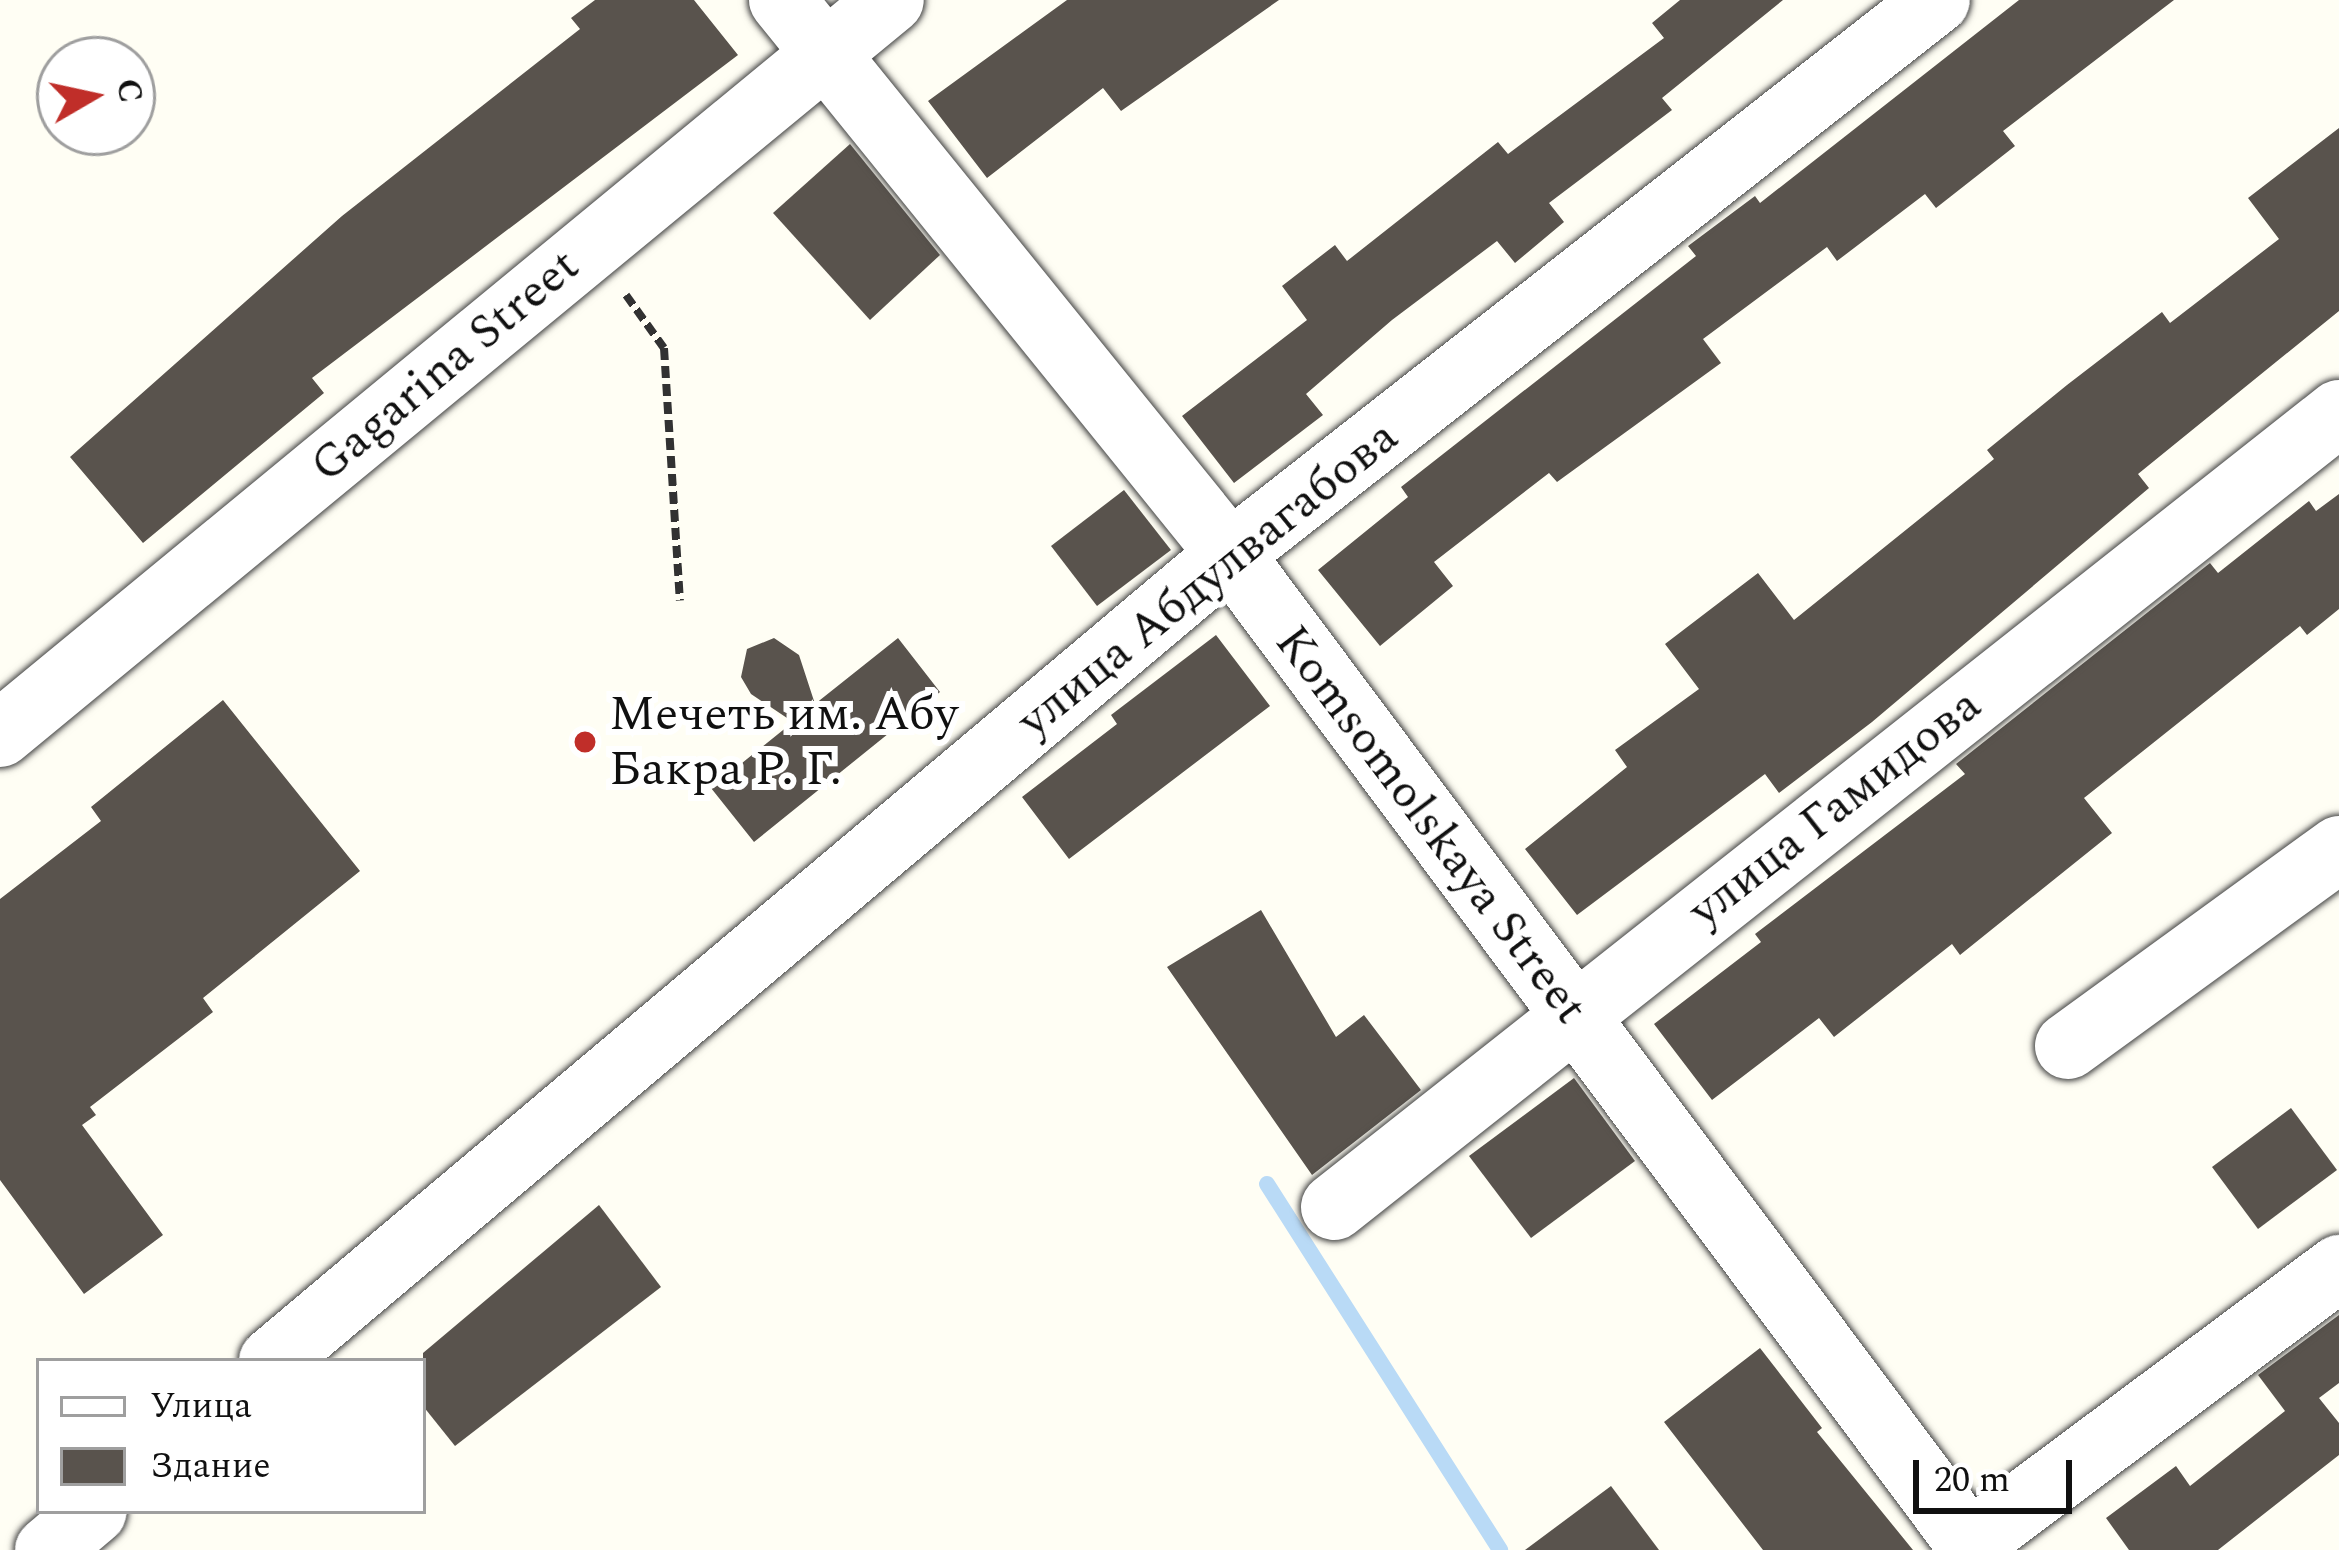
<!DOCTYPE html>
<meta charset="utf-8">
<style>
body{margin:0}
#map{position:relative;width:2339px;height:1550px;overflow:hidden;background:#fffef4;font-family:Spectral,serif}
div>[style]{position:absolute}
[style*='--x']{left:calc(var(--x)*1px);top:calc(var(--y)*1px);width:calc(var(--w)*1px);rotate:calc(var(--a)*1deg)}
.stream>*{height:16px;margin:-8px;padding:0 8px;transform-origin:8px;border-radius:8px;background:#b9daf6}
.building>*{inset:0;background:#59534d}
.path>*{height:8px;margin-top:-4px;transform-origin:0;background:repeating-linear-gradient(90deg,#323232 0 12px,transparent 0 18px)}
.roads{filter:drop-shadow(0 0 3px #434343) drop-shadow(0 0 3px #434343)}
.minor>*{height:66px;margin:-33px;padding:0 33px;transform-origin:33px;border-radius:33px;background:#fff}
.dots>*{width:33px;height:33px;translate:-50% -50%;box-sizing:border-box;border:6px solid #fff;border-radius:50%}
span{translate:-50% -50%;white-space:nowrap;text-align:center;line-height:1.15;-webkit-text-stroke:12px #fff;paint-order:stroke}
.street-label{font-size:48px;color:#101010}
.poi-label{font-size:48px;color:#101010}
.left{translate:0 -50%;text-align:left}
.legend{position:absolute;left:36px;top:1358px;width:390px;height:156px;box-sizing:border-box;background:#fff;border:3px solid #9f9f9f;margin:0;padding:15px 21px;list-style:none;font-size:36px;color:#101010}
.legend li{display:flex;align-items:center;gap:24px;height:60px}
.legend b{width:60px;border:3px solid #9f9f9f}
.north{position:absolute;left:36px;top:36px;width:120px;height:120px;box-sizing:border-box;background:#fff;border:3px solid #9f9f9f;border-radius:50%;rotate:81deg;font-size:33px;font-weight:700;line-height:48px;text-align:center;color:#101010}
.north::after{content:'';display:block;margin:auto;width:42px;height:54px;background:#c02e29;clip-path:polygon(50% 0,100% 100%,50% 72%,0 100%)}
.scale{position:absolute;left:1913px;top:1460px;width:159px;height:54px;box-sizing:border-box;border:6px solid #101010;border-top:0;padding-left:15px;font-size:36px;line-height:42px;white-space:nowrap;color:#101010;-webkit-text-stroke:9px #fff;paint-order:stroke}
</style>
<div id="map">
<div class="stream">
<div style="--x:1267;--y:1184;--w:434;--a:57.5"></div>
</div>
<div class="building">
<div style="clip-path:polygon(595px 0,694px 0,738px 55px,312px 378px,324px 393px,143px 543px,70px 457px,342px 216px,580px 29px,571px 18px)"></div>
<div style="clip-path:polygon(1067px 0,1279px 0,1121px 111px,1103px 88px,987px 178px,928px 101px)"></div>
<div style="clip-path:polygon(1680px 0,1783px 0,1662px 98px,1672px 110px,1549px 203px,1564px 222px,1515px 263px,1497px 241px,1392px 320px,1306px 394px,1323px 415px,1234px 483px,1182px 416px,1307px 320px,1282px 286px,1335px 245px,1347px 261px,1498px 142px,1508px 154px,1664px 38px,1652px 23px)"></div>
<div style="clip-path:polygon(2019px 0,2174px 0,2003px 131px,2015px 146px,1936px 208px,1925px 194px,1837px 261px,1827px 247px,1703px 339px,1721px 363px,1557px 482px,1549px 473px,1434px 562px,1453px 586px,1380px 646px,1318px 570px,1408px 497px,1401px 487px,1696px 256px,1688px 246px,1755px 196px,1760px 203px)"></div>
<div style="clip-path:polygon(2339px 128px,2339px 311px,2138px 474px,2149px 488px,1872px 722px,1779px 793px,1765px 774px,1577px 915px,1525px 849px,1627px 767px,1615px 750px,1699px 689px,1665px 644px,1758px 573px,1794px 620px,1994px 459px,1987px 450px,2067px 385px,2162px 312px,2170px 323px,2279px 239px,2248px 198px)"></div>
<div style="clip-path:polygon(850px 144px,940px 255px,870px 320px,773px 213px)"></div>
<div style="clip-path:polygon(1124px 490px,1171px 550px,1097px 606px,1051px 546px)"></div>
<div style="clip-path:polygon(2339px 494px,2339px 609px,2307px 635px,2300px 626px,2084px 798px,2112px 833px,1960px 955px,1952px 944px,1834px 1037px,1819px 1018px,1712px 1100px,1654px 1024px,1761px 942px,1755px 934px,1965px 774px,1956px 764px,2210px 563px,2218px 573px,2309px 501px,2316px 511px)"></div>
<div style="clip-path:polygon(1216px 635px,1270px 706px,1069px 859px,1022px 797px,1117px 724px,1111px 715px)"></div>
<div style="clip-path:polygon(774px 638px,799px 655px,815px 704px,898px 638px,940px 692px,754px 842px,711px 788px,793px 722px,751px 694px,741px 677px,747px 649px)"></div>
<div style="clip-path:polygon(223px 700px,360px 871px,203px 998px,213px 1012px,90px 1107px,96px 1115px,82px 1125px,163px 1235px,84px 1294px,0 1180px,0 899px,101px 821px,91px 807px)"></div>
<div style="clip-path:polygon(1261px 910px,1336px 1037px,1364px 1015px,1421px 1090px,1312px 1175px,1167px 967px)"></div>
<div style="clip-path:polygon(1574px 1078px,1635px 1161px,1531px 1238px,1469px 1156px)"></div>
<div style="clip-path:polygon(2291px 1108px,2337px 1170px,2258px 1229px,2212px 1167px)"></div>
<div style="clip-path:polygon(599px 1205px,661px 1287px,455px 1446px,423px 1406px,423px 1353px)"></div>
<div style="clip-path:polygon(2339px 1315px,2339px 1383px,2319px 1398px,2339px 1423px,2339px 1455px,2218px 1550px,2129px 1550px,2106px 1518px,2176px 1466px,2190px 1486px,2285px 1411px,2258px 1375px)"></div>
<div style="clip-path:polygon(1760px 1348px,1822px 1428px,1817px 1432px,1913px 1550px,1763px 1550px,1664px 1422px)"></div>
<div style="clip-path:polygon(1611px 1486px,1659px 1550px,1525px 1550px)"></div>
</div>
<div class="path">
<div style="--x:626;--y:295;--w:65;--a:54.4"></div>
<div style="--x:664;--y:348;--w:253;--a:86.4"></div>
</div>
<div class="roads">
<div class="minor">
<div style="--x:782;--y:0;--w:712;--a:51.04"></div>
<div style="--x:1230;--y:554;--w:1243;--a:53.24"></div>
<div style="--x:0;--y:734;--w:1154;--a:-39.48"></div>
<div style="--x:2068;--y:1046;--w:335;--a:-36"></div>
<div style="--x:1334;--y:1207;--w:1281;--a:-38.31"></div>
<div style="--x:272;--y:1361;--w:1253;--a:-40.11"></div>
<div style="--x:1230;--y:554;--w:898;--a:-38.08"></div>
<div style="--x:1969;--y:1544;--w:462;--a:-36.7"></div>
<div style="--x:48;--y:1550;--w:60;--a:-40.3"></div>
</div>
</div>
<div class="dots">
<div style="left:585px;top:742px;background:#c02e29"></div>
</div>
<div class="street-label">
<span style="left:445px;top:366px;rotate:-40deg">Gagarina Street</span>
<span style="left:1208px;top:579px;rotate:-39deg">улица Абдулвагабова</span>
<span style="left:1835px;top:808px;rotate:-38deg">улица Гамидова</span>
<span style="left:1431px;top:825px;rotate:53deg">Komsomolskaya Street</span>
</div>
<div class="poi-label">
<span class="left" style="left:609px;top:742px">Мечеть им. Абу<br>Бакра Р. Г.</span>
</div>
<ul class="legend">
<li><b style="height:15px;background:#fff"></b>Улица</li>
<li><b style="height:33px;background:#59534d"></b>Здание</li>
</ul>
<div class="north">С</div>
<div class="scale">20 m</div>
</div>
